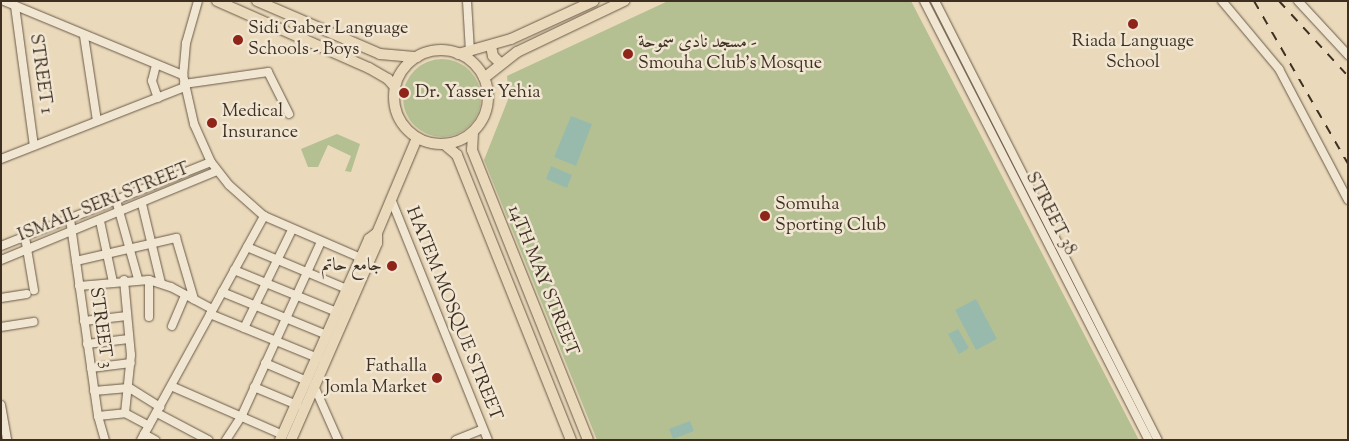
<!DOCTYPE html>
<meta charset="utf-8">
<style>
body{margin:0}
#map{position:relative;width:1349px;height:441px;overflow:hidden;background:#ead9ba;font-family:"Sorts Mill Goudy",Amiri,serif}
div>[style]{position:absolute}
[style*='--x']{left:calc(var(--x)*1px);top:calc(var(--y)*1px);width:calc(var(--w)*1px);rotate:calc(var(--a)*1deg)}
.green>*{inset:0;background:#b4c092}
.round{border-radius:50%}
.water>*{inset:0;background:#98baad}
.roads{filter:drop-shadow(0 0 1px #695a49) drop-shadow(0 0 1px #695a49)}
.minor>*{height:8px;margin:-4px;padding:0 4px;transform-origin:4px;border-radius:4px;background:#f1e6d2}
.major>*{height:10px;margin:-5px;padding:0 5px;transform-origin:5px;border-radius:5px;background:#ead9ba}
.major>.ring{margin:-5px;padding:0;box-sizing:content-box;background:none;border:10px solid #ead9ba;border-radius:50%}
.rail>*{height:2px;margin-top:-1px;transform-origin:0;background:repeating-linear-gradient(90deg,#3e2f23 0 9px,transparent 0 18px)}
.dots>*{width:14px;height:14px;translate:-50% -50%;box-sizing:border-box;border:2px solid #f1e6d2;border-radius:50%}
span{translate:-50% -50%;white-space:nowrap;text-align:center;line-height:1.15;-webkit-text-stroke:5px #f1e6d2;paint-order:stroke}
.poi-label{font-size:18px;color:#3e2f23}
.left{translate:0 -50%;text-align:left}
.right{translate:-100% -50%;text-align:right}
.street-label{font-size:18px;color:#3e2f23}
.frame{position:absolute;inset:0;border:2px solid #3e2f23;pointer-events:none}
</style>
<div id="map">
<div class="green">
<div style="clip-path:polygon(668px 1px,911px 1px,1139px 440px,597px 440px,484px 160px,509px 97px,507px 76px)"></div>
<div class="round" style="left:403px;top:59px;width:78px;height:78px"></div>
<div style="clip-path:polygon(337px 134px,360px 144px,351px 172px,345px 171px,351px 156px,328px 145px,318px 167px,308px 167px,301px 149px)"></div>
</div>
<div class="water">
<div style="clip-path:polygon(571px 116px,592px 124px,576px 166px,554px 157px)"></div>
<div style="clip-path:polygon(551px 166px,572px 175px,567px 188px,546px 179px)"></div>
<div style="clip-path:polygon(976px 299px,997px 339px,976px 350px,955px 310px)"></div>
<div style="clip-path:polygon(958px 329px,969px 348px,959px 354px,948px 334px)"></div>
<div style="clip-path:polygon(690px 421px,694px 431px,673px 439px,669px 429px)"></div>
</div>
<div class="roads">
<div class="minor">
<div style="--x:4;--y:1;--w:194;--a:22.5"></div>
<div style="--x:198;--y:1;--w:44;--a:105.9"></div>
<div style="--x:186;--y:43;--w:32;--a:95"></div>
<div style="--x:183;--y:75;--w:50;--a:77.3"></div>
<div style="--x:194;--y:124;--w:42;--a:65.9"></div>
<div style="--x:211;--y:162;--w:29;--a:52"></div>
<div style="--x:229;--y:185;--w:47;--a:41.5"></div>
<div style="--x:264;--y:216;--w:106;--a:23.4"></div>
<div style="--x:467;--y:1;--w:51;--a:86.6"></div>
<div style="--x:924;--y:1;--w:493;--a:62.9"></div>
<div style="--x:935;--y:1;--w:492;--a:63.1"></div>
<div style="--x:1222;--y:1;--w:89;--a:50"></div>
<div style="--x:1279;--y:69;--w:148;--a:62.2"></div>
<div style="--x:1298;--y:1;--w:74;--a:47.2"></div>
<div style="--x:15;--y:6;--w:141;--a:82.3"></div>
<div style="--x:84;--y:36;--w:86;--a:81.3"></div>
<div style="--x:156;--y:65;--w:16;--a:104"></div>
<div style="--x:152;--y:81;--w:18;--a:71"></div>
<div style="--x:184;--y:84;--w:85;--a:-8.1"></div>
<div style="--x:268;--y:72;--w:47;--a:63.4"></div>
<div style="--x:1;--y:159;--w:198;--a:-21.4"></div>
<div style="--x:391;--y:199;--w:260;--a:68.1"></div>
<div style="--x:116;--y:200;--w:82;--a:74.4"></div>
<div style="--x:142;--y:204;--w:81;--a:76.5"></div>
<div style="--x:70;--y:219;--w:199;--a:81.9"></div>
<div style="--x:98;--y:416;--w:25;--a:74"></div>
<div style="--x:100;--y:221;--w:62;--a:78"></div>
<div style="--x:25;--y:237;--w:54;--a:80.4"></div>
<div style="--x:1;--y:246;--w:226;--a:-21.8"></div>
<div style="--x:247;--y:247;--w:108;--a:22.8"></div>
<div style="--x:1;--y:260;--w:234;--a:-22.4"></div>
<div style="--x:76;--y:261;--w:103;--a:-13"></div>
<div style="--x:176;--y:238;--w:64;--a:73.6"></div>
<div style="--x:234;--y:270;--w:111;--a:22.2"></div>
<div style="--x:124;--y:280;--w:75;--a:84.7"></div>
<div style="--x:131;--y:355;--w:58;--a:95.9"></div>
<div style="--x:79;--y:286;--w:70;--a:-4.9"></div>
<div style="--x:149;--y:280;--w:23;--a:18"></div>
<div style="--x:171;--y:287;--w:47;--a:28.2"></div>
<div style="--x:222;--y:292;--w:113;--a:22.3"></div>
<div style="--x:1;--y:298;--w:26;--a:-9"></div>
<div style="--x:210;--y:314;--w:117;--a:22.2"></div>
<div style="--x:149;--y:317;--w:37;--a:-90"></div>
<div style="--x:84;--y:321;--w:43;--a:-6.6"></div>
<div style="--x:172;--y:326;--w:34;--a:-67"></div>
<div style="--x:1;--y:327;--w:33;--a:-9"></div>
<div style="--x:244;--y:328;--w:109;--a:-63.9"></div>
<div style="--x:87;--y:344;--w:42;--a:-6.8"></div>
<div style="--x:265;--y:363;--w:46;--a:23.2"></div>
<div style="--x:91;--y:368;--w:40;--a:-7.1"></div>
<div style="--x:171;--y:386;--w:122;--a:23.6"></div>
<div style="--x:128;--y:387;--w:38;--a:32"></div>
<div style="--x:254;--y:387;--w:47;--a:22.7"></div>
<div style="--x:315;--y:388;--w:57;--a:66.1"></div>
<div style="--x:94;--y:391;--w:34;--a:-5"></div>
<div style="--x:1;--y:405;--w:36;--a:80"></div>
<div style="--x:157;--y:413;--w:58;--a:27.9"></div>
<div style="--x:98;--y:416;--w:27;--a:-6"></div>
<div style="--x:125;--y:413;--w:27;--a:28"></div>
<div style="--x:144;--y:434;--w:13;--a:29"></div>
<div style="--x:141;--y:440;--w:256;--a:-61.2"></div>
<div style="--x:226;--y:440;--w:30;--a:-57"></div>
<div style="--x:242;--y:415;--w:190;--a:-65.5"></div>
<div style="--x:456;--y:440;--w:29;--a:-22"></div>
</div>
<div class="major">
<div style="--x:217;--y:1;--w:166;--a:23.8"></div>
<div style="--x:369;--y:68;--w:22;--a:30"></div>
<div style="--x:388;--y:79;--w:11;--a:49"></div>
<div style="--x:257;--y:1;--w:134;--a:23.3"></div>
<div style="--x:380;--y:54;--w:37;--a:5"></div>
<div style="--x:491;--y:46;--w:10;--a:79"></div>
<div style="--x:493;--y:56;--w:10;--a:45"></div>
<div class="ring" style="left:394px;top:50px;width:84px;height:84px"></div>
<div style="--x:458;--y:54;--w:55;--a:-15.8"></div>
<div style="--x:511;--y:39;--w:91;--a:-24.6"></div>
<div style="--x:484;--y:78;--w:42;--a:-38.2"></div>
<div style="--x:517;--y:52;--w:119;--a:-25.5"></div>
<div style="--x:473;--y:132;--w:18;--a:93"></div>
<div style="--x:472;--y:150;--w:312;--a:68.2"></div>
<div style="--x:444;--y:144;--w:17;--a:40"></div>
<div style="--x:457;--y:155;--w:307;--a:68.2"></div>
<div style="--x:280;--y:440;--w:220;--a:-66.1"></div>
<div style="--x:369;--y:239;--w:10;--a:-37"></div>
<div style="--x:291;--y:440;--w:215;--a:-66.4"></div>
<div style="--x:377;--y:243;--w:10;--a:-90"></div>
<div style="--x:377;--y:233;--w:103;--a:-67.2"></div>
</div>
</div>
<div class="rail">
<div style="--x:1254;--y:1;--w:188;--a:60"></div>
<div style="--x:1279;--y:1;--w:102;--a:47.4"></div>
</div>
<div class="dots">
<div style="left:1133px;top:24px;background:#8f2418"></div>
<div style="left:238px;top:40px;background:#8f2418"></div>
<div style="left:628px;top:54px;background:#8f2418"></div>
<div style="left:404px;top:93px;background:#8f2418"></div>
<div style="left:212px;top:123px;background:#8f2418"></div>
<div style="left:765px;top:216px;background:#8f2418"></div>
<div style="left:392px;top:266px;background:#8f2418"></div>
<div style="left:437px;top:378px;background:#8f2418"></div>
</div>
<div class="poi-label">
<span class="left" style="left:248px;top:40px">Sidi Gaber Language<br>Schools - Boys</span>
<span style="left:1133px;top:53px">Riada Language<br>School</span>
<span class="left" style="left:638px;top:54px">مسجد نادى سموحة -<br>Smouha Club's Mosque</span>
<span class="left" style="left:415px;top:93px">Dr. Yasser Yehia</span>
<span class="left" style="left:222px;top:123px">Medical<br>Insurance</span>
<span class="left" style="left:775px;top:216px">Somuha<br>Sporting Club</span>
<span class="right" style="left:382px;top:266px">جامع حاتم</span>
<span class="right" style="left:427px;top:378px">Fathalla<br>Jomla Market</span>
</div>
<div class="street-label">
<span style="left:40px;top:74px;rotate:82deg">STREET 1</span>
<span style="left:104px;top:203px;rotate:-22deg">ISMAIL SERI STREET</span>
<span style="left:1050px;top:214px;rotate:63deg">STREET 38</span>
<span style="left:542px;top:281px;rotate:68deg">14TH MAY STREET</span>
<span style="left:453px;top:314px;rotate:68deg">HATEM MOSQUE STREET</span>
<span style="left:100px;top:328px;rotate:82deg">STREET 3</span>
</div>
<div class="frame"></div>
</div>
